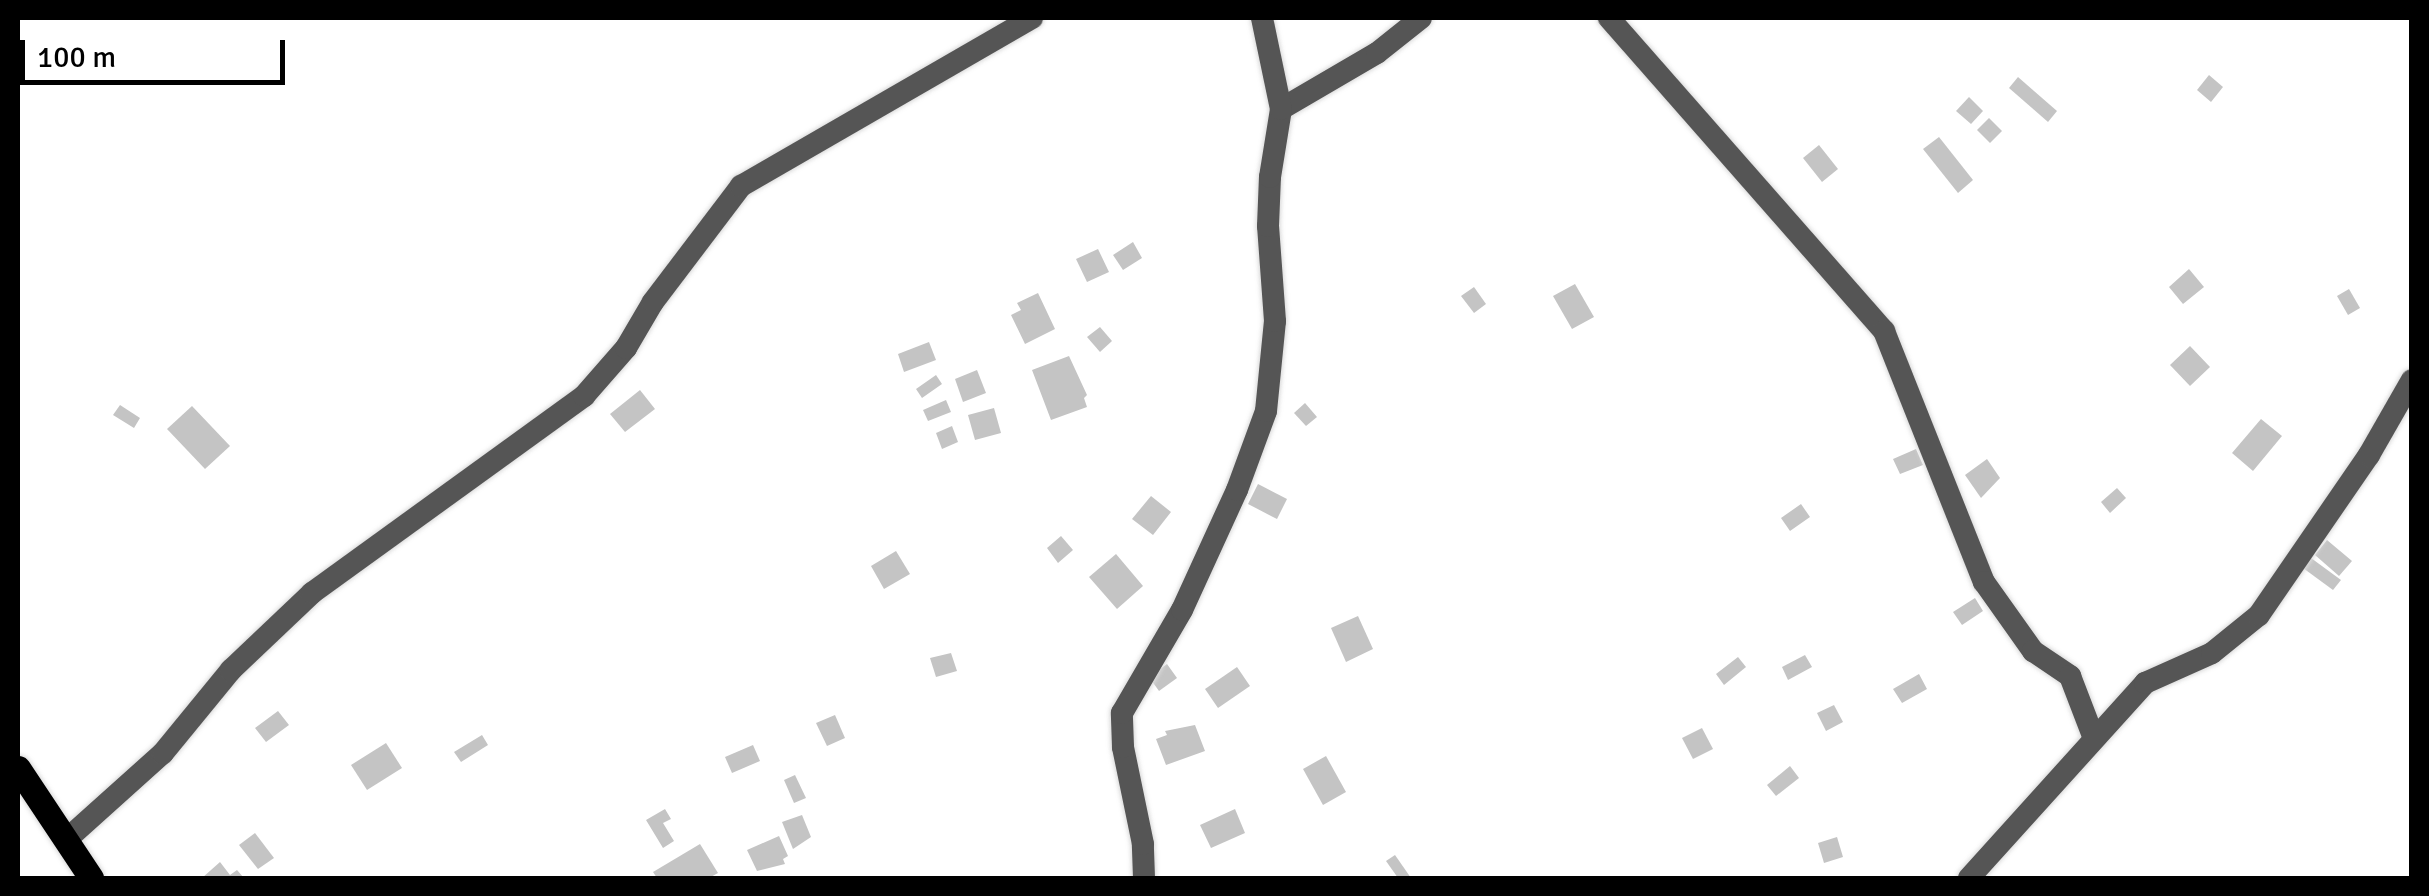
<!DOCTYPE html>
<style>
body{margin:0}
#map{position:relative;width:2429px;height:896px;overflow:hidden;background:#fff;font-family:Signika,sans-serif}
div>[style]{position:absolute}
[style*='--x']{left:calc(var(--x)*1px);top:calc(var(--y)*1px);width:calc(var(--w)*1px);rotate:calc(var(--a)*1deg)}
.building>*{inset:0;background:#c4c4c4}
.roads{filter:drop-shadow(0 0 2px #dbdbdb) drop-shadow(0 0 2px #dbdbdb)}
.minor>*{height:22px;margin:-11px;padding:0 11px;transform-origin:11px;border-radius:11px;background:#555}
.major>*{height:25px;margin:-12.5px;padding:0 12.5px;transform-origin:12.5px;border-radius:12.5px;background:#000}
span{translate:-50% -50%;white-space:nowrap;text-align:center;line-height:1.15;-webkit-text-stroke:8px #fff;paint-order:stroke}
.frame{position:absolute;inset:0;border:20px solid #000;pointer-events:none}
.scale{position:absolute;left:20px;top:40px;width:265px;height:45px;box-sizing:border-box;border:5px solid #000;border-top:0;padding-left:12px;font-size:30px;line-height:35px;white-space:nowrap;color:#000;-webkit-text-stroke:8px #fff;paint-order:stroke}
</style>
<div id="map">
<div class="building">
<div style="clip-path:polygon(2209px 75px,2223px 87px,2211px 102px,2197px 90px)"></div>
<div style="clip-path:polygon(2018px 77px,2057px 111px,2048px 122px,2009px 88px)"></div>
<div style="clip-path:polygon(1969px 97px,1983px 111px,1971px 124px,1956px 111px)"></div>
<div style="clip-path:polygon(1989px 118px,2002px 131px,1990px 143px,1977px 130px)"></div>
<div style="clip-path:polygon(1939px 137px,1973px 180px,1958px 193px,1923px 149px)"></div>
<div style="clip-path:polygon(1819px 145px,1838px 169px,1822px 182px,1803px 158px)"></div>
<div style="clip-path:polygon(1133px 242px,1142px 258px,1123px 270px,1113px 255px)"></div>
<div style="clip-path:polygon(1098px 249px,1109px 272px,1087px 282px,1076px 259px)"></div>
<div style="clip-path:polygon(2189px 269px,2204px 287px,2183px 304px,2169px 287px)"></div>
<div style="clip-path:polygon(1575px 284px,1594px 317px,1572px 329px,1553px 296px)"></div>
<div style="clip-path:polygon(1474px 287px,1486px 304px,1474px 313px,1461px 296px)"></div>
<div style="clip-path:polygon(2349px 289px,2360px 308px,2348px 315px,2337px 296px)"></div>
<div style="clip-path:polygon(1038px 293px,1055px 329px,1025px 344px,1011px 315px,1021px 310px,1017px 303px)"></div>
<div style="clip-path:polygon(1100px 327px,1112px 341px,1100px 352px,1087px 337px)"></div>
<div style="clip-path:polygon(929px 342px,936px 360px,904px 372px,898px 354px)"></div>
<div style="clip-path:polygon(2190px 346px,2210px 367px,2190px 386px,2170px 365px)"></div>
<div style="clip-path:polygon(1069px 356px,1087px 395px,1084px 398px,1087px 407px,1051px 420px,1032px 370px)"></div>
<div style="clip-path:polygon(977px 370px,986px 393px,963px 402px,955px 379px)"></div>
<div style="clip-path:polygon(936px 375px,942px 384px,922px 398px,916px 389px)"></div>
<div style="clip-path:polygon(640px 390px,655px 409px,625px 432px,610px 414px)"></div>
<div style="clip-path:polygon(946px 400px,951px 412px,928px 421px,923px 410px)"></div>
<div style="clip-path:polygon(1305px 403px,1317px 417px,1306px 426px,1294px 413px)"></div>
<div style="clip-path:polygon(120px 405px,140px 418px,134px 428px,113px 415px)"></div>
<div style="clip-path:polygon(192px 406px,230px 446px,205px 469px,167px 429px)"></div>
<div style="clip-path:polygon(994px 408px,1001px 433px,975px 440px,968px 415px)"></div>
<div style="clip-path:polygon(2261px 419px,2282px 436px,2253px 471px,2232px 453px)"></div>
<div style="clip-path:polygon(952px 426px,958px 442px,942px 449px,936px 433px)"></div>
<div style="clip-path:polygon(1916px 449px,1923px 465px,1900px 474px,1893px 459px)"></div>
<div style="clip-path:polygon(1987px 459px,2000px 478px,1981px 498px,1965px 475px)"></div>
<div style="clip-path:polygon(1258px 484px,1287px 499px,1277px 519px,1248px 504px)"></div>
<div style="clip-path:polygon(2117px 488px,2126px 498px,2110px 513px,2101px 502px)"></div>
<div style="clip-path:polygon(1151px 496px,1171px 512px,1153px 535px,1132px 519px)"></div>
<div style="clip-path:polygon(1801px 504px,1810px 517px,1790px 531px,1781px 518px)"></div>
<div style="clip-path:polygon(1061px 536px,1073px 550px,1058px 563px,1047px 548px)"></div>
<div style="clip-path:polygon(2327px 540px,2352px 561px,2339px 576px,2315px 555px)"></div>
<div style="clip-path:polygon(896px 551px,910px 574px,884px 589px,871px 566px)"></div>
<div style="clip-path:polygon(1116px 554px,1143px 586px,1117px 609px,1089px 577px)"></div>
<div style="clip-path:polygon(2311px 558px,2341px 580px,2333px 590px,2303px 568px)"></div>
<div style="clip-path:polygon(1975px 598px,1983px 611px,1962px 625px,1953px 612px)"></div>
<div style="clip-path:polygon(1358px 616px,1373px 649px,1346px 662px,1331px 628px)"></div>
<div style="clip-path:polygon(951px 653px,957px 671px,936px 677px,930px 658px)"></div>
<div style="clip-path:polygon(1805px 655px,1812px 667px,1788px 680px,1782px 667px)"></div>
<div style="clip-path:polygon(1738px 657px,1746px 667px,1724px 685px,1716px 674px)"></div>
<div style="clip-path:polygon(1167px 664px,1177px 678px,1159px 691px,1149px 677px)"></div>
<div style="clip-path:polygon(1237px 667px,1250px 686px,1218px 708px,1205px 689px)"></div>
<div style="clip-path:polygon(1919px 674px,1927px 689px,1902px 703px,1893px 689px)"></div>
<div style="clip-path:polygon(1834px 705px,1843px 722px,1826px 731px,1817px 713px)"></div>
<div style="clip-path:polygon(278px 711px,289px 725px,266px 742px,255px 728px)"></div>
<div style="clip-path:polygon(835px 715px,845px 738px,827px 746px,816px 723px)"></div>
<div style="clip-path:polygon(1195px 725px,1205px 751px,1166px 765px,1156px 739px,1167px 735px,1165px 731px)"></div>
<div style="clip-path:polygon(1702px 728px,1713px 749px,1693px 759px,1682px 738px)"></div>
<div style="clip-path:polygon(482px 735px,488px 745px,461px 762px,454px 752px)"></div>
<div style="clip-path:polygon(386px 743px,402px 768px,367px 790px,351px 765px)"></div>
<div style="clip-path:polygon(753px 745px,760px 761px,732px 773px,725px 757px)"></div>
<div style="clip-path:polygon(1326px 756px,1346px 792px,1323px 805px,1303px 769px)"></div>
<div style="clip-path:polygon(1790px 766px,1799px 778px,1776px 796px,1767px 785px)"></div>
<div style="clip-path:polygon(795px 775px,806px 798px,794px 803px,784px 780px)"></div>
<div style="clip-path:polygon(665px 809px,671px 819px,663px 823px,674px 841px,663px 848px,646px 820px)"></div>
<div style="clip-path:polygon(1235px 809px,1245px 833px,1211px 848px,1200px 825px)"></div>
<div style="clip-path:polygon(802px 815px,811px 837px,793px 849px,782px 822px)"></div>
<div style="clip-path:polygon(255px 833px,274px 858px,258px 869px,239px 845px)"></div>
<div style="clip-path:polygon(779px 836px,788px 856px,783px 859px,785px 864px,757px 871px,747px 850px)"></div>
<div style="clip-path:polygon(1837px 837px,1843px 857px,1824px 863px,1818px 843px)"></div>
<div style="clip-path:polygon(700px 844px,718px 873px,709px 878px,657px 878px,653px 872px)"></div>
<div style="clip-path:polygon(1395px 855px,1411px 878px,1398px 878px,1386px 861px)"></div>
<div style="clip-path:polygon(220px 862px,230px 875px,237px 870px,244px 878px,202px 878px)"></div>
</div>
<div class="roads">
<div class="minor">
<div style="--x:1609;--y:18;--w:417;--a:48.7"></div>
<div style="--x:1884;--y:331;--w:270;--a:68.3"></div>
<div style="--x:1984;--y:582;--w:85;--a:54.6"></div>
<div style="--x:2033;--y:651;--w:45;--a:34"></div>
<div style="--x:2070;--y:676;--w:64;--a:69"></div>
<div style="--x:1281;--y:109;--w:111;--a:-30.3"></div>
<div style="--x:1377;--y:53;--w:56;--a:-38.5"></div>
<div style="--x:66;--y:840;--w:130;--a:-41.9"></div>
<div style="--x:163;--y:753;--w:107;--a:-50.7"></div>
<div style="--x:231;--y:670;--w:112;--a:-43.5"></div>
<div style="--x:312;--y:593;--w:336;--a:-35.9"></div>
<div style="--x:584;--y:396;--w:64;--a:-48.8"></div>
<div style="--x:626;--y:348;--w:53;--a:-59.6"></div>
<div style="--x:653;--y:302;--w:146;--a:-52.8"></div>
<div style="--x:741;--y:186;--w:336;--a:-30"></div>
<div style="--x:1144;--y:878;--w:34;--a:-92"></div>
<div style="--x:1143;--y:844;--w:99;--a:-101.7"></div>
<div style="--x:1123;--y:747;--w:34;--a:-92"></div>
<div style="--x:1122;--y:713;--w:119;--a:-59.8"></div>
<div style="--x:1182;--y:610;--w:132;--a:-65.4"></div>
<div style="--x:1237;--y:490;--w:84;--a:-69.8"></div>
<div style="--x:1266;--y:411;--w:90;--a:-84.3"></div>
<div style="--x:1275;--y:321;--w:95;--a:-94.2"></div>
<div style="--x:1268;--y:226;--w:49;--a:-87.7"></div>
<div style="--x:1270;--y:177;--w:69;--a:-80.8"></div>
<div style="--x:1281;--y:109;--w:93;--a:-101.8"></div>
<div style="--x:1969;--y:878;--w:263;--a:-47.9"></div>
<div style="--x:2145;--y:683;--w:73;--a:-24.1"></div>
<div style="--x:2212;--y:653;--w:60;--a:-39"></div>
<div style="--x:2259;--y:615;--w:194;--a:-55.5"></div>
<div style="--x:2369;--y:455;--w:86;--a:-60.2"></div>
</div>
<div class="major">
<div style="--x:18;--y:768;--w:132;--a:56.4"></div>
</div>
</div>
<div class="frame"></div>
<div class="scale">100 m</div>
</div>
